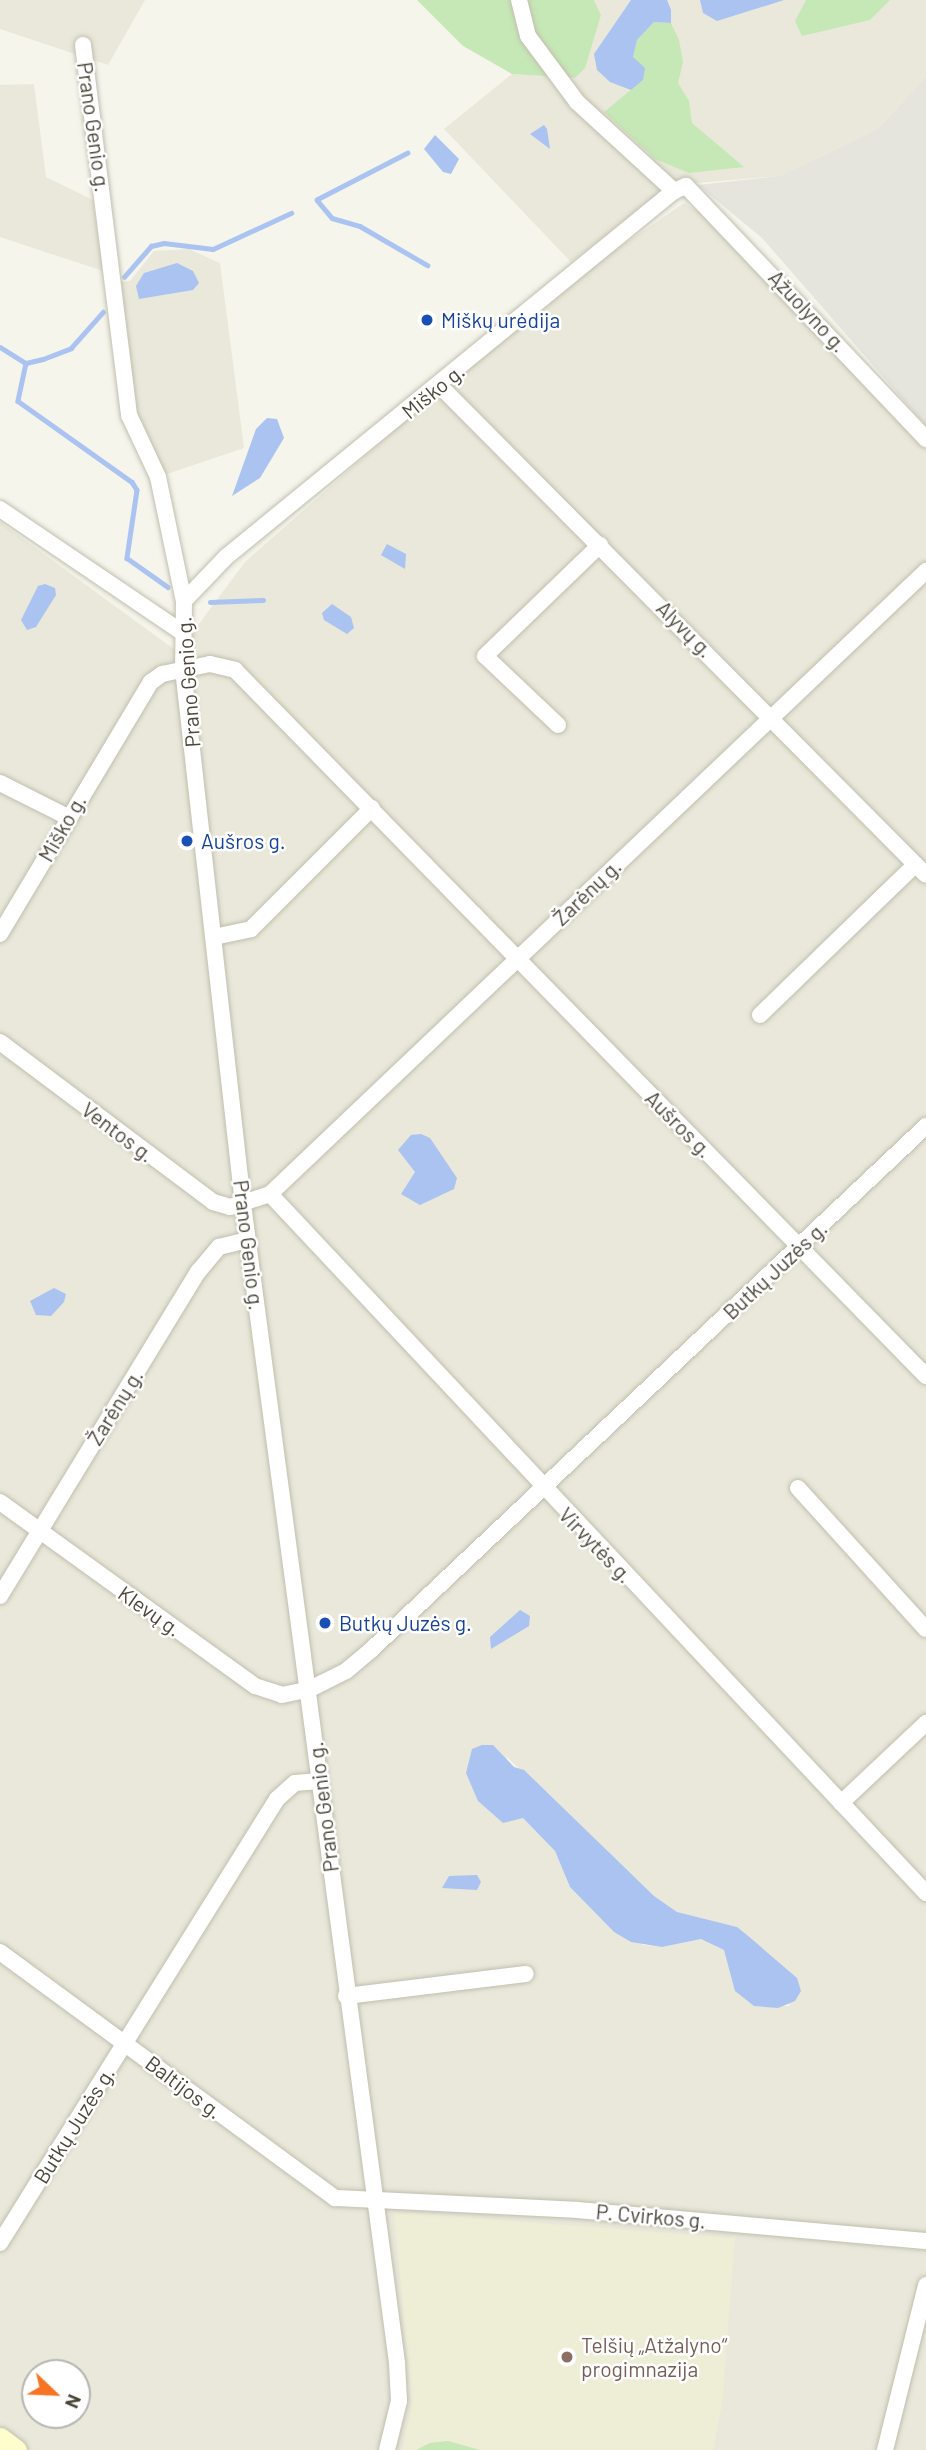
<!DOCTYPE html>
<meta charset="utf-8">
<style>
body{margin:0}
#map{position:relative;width:926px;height:2450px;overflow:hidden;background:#f5f5ec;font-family:Barlow,sans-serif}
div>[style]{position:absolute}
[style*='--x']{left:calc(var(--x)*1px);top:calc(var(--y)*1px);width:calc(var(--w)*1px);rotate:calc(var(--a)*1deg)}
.residential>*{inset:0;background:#e9e8da}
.industrial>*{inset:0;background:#e5e4dd}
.education>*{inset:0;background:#eeedd6}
.green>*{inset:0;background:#c6e8b6}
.water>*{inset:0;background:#aac3f0}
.stream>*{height:4.5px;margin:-2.25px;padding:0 2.25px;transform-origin:2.25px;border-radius:2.25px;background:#aac3f0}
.roads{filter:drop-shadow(0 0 2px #c1bfae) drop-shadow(0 0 2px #c1bfae)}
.minor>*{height:16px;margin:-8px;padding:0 8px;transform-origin:8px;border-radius:8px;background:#fff}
.secondary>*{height:21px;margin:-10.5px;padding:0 10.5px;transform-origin:10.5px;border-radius:10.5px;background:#fefdcd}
.dots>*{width:19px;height:19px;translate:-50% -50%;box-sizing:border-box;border:4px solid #fff;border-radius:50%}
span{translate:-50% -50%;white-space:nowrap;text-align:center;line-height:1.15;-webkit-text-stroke:5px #fff;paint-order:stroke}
.street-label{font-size:21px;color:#4a4739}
.transit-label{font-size:21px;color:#164399}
.left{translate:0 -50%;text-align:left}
.education-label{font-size:21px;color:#785e54}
.north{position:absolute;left:21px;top:2359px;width:70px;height:70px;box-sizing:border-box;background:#fff;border:2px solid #b7b5b0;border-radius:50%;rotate:113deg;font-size:19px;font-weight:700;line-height:28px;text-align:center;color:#4a4739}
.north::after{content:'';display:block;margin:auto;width:24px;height:32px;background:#f67422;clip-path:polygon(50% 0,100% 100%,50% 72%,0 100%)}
</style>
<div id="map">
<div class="residential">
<div style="clip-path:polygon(0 0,145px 0,108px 65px,0 29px)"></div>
<div style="clip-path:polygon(594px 0,926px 0,926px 76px,878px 129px,780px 176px,674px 185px,571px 262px,444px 129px,512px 74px,576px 78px,601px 15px)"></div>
<div style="clip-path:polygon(34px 84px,46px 177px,93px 200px,103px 271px,0 237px,0 85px)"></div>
<div style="clip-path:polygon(evenodd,684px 203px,724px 227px,926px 439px,926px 2450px,27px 2450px,0 2430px,0 522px,178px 652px,245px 562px,542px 300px,684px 203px,507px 1757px,654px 1896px,677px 1912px,737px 1927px,790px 2006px,754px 2006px,724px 1950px,701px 1939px,662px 1947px,644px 1945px,614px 1932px,570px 1887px,555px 1851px,523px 1818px,503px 1822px,478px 1801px,507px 1757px,684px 203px,35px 2373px,77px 2373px,77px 2415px,35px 2415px,35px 2373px)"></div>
<div style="clip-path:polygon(189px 249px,220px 263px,244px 448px,158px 477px,139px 442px,115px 282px,130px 281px,154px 251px)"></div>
</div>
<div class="industrial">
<div style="clip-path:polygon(926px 76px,926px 426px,762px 238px,698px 185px,780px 176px,878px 129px)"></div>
</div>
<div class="education">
<div style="clip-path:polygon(394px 2212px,735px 2238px,722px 2405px,713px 2450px,402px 2450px,412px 2404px)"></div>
</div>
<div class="green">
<div style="clip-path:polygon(417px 0,594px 0,601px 15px,585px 68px,575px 78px,512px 74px,463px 46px)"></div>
<div style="clip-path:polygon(806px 0,890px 0,870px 20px,802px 36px,795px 21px)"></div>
<div style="clip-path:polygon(654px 22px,671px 23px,679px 40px,683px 62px,678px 83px,689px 101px,692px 123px,744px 167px,689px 173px,655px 159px,604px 112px,643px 80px,633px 57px,637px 40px)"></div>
<div style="clip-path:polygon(448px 2441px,480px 2450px,416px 2450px,430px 2443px)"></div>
</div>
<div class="water">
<div style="clip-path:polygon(631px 0,667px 0,671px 10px,671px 23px,654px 22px,637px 40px,633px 57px,645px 68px,643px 80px,631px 90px,610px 82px,597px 70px,594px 54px)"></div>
<div style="clip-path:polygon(700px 0,784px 0,717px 21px,703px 13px)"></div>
<div style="clip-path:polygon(544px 125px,547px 129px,550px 149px,530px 134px)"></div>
<div style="clip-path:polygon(435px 135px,459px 159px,451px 174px,443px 172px,424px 149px)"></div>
<div style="clip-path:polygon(177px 263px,193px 271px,199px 283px,193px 290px,139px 299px,136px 286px,144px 273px)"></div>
<div style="clip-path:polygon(267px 418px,277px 419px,284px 438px,260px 478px,232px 496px,256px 429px)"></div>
<div style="clip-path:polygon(387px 544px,406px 554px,405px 569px,381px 555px)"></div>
<div style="clip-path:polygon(45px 584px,55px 588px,56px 595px,36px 627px,27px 630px,21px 620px,38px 586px)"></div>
<div style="clip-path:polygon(332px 604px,351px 617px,354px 628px,347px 634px,324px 620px,322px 613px)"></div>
<div style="clip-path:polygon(421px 1134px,430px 1138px,457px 1178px,454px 1189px,420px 1205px,401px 1194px,415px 1172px,398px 1150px,411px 1135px)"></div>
<div style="clip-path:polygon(54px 1288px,66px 1294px,64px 1302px,51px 1316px,36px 1315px,30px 1301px)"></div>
<div style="clip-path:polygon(520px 1610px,530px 1616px,529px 1626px,491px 1649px,490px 1637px)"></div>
<div style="clip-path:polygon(482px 1745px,493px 1745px,514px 1767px,524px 1770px,654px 1896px,677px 1912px,737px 1927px,747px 1935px,797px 1978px,801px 1991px,795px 2001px,778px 2008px,754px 2006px,735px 1991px,724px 1950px,701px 1939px,662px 1947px,631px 1942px,614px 1932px,570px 1887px,555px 1851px,523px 1818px,503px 1823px,478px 1801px,466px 1773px,472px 1749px)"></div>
<div style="clip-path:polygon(477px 1875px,481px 1882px,477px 1890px,442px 1888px,449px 1876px)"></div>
</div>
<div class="stream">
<div style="--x:408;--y:153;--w:102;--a:152.7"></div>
<div style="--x:317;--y:200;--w:23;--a:50"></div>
<div style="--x:332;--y:218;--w:29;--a:16"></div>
<div style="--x:360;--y:226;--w:78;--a:30.2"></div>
<div style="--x:124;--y:277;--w:41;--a:-48.9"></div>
<div style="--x:151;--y:246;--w:13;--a:-13"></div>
<div style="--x:164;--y:243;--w:49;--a:7"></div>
<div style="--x:213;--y:249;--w:86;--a:-24.8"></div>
<div style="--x:0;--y:347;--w:31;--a:32"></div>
<div style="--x:26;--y:363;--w:17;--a:-13"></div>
<div style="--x:43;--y:359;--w:30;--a:-21"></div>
<div style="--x:71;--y:348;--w:48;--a:-48.4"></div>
<div style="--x:26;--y:363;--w:39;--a:102"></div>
<div style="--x:18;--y:401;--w:140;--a:35.4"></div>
<div style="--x:132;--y:482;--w:9;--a:58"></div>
<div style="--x:137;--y:490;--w:69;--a:98.4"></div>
<div style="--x:127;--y:558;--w:50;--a:35.3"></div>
<div style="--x:210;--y:602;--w:53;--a:-2.2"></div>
</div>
<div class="roads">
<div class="minor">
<div style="--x:519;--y:0;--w:37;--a:76"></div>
<div style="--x:528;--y:36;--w:82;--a:53.4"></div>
<div style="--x:577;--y:102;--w:132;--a:42.5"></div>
<div style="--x:83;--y:45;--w:373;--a:82.9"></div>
<div style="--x:129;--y:415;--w:68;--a:64.9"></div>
<div style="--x:158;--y:477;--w:127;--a:78.2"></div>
<div style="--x:184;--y:601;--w:68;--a:90.8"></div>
<div style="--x:183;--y:669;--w:538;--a:83.6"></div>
<div style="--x:243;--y:1204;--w:1169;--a:82.43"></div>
<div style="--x:397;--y:2363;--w:38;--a:87"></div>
<div style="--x:399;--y:2401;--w:50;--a:103.8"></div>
<div style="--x:440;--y:386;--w:689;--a:45.18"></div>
<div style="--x:0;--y:509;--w:220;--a:34.1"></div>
<div style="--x:184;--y:601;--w:61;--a:-46.3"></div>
<div style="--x:226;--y:557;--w:578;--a:-39.25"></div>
<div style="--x:674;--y:191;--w:13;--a:-23"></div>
<div style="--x:686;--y:186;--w:349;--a:46.5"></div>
<div style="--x:558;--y:725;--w:100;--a:-136.6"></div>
<div style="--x:485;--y:656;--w:160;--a:-44"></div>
<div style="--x:0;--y:783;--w:76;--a:26.6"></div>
<div style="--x:0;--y:934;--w:294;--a:-59.1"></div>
<div style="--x:151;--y:682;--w:14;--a:-36"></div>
<div style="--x:162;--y:674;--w:49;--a:-11.8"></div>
<div style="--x:210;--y:664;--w:26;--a:13"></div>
<div style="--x:235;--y:670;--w:988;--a:45.62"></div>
<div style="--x:214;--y:937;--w:38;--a:-12"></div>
<div style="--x:251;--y:929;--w:171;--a:-45"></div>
<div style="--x:760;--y:1015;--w:216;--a:-44.1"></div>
<div style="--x:0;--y:1042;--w:266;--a:36.9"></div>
<div style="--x:213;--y:1202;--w:18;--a:16"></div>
<div style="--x:230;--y:1207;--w:42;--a:-18"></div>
<div style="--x:270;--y:1194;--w:905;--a:-43.52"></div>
<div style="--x:270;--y:1194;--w:959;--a:46.82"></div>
<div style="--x:798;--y:1488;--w:190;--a:47.8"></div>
<div style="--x:0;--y:1502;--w:314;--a:35.8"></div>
<div style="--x:255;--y:1686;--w:28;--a:18"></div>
<div style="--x:282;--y:1695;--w:29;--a:-12"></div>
<div style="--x:310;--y:1689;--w:40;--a:-26.6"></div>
<div style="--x:346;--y:1671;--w:34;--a:-40"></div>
<div style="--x:372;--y:1649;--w:762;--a:-43.35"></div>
<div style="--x:0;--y:1596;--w:380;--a:-58.6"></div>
<div style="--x:198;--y:1272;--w:33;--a:-50"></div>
<div style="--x:219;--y:1247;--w:29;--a:-14"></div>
<div style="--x:841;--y:1803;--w:117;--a:-43.3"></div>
<div style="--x:0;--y:1952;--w:416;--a:36.3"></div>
<div style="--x:335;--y:2198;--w:242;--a:2.8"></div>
<div style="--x:577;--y:2210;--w:350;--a:5.1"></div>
<div style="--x:346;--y:1996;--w:181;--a:-7"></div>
<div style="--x:0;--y:2243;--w:523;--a:-58.04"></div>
<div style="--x:277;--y:1799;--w:24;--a:-42"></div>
<div style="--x:295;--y:1783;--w:24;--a:-5"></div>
<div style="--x:885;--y:2450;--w:170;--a:-76"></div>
</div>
<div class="secondary">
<div style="--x:0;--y:2438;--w:20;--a:37"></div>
</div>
</div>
<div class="dots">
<div style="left:427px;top:320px;background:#1a4fb4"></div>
<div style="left:187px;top:841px;background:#1a4fb4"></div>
<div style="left:325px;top:1623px;background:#1a4fb4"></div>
<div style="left:567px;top:2357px;background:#8d6e63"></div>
</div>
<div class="street-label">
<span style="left:94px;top:127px;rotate:82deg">Prano Genio g.</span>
<span style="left:808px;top:311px;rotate:47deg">Ąžuolyno g.</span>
<span style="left:433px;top:391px;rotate:-39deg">Miško g.</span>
<span style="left:685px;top:629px;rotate:45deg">Alyvų g.</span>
<span style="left:188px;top:682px;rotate:-94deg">Prano Genio g.</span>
<span style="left:62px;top:828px;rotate:-60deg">Miško g.</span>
<span style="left:587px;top:892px;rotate:-44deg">Žarėnų g.</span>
<span style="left:679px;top:1124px;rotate:45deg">Aušros g.</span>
<span style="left:118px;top:1132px;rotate:37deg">Ventos g.</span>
<span style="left:249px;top:1245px;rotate:83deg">Prano Genio g.</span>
<span style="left:775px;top:1270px;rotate:-43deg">Butkų Juzės g.</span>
<span style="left:115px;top:1407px;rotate:-58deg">Žarėnų g.</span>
<span style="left:596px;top:1545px;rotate:46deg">Virvytės g.</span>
<span style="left:150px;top:1611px;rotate:35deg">Klevų g.</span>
<span style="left:323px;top:1807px;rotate:-97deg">Prano Genio g.</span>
<span style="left:184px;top:2087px;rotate:37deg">Baltijos g.</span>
<span style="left:74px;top:2125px;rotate:-58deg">Butkų Juzės g.</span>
<span style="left:651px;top:2216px;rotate:5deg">P. Cvirkos g.</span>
</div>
<div class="transit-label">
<span class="left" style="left:441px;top:320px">Miškų urėdija</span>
<span class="left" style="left:201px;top:841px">Aušros g.</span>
<span class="left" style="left:339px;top:1623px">Butkų Juzės g.</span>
</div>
<div class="education-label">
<span class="left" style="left:581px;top:2357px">Telšių „Atžalyno“<br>progimnazija</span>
</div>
<div class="north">N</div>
</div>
